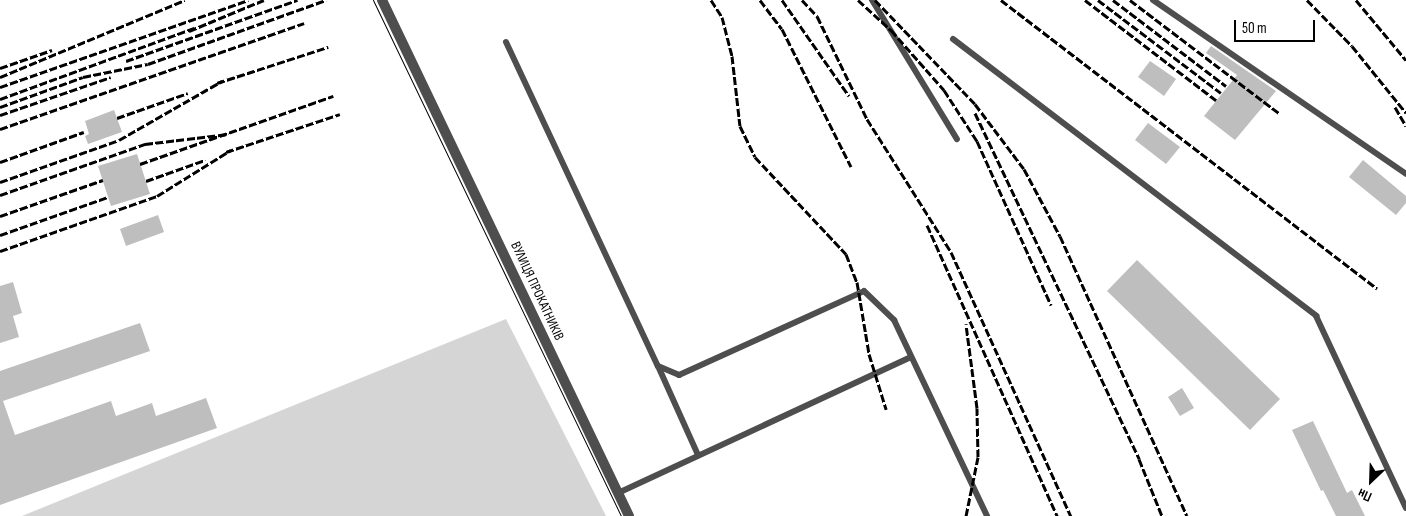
<!DOCTYPE html>
<meta charset="utf-8">
<style>
body{margin:0}
#map{position:relative;width:1406px;height:516px;overflow:hidden;background:#fff;font-family:"Sofia Sans Condensed",sans-serif}
div>[style]{position:absolute}
[style*='--x']{left:calc(var(--x)*1px);top:calc(var(--y)*1px);width:calc(var(--w)*1px);rotate:calc(var(--a)*1deg)}
.green>*{inset:0;background:#d5d5d5}
.building>*{inset:0;background:#bebebe}
.lane>*{height:6px;margin:-3px;padding:0 3px;transform-origin:3px;border-radius:3px;background:#4e4e4e}
.street>*{height:10px;margin:-5px;padding:0 5px;transform-origin:5px;border-radius:5px;background:#4e4e4e}
.tram>*{height:1px;margin:-0.5px;padding:0 0.5px;transform-origin:0.5px;border-radius:0.5px;background:#000}
.rail>*{height:3px;margin-top:-1.5px;transform-origin:0;background:repeating-linear-gradient(90deg,#000 0 8px,transparent 0 10.5px)}
span{translate:-50% -50%;white-space:nowrap;text-align:center;line-height:1.15;-webkit-text-stroke:4px #fff;paint-order:stroke}
.street-label{font-size:14px;color:#000}
.north{position:absolute;left:1346px;top:456px;width:50px;height:50px;-webkit-text-stroke:4px #fff;paint-order:stroke;rotate:204deg;font-size:14px;font-weight:700;line-height:20px;text-align:center;color:#000}
.north::after{content:'';display:block;margin:auto;width:18px;height:22px;background:#000;clip-path:polygon(50% 0,100% 100%,50% 72%,0 100%)}
.scale{position:absolute;left:1234px;top:20px;width:81px;height:22px;box-sizing:border-box;border:2px solid #000;border-top:0;padding-left:6px;font-size:15px;line-height:18px;white-space:nowrap;color:#000;-webkit-text-stroke:4px #fff;paint-order:stroke}
</style>
<div id="map">
<div class="green">
<div style="clip-path:polygon(506px 319px,606px 516px,22px 516px)"></div>
</div>
<div class="building">
<div style="clip-path:polygon(1211px 46px,1276px 91px,1235px 140px,1204px 116px,1237px 75px,1206px 53px)"></div>
<div style="clip-path:polygon(1150px 61px,1176px 79px,1164px 96px,1138px 77px)"></div>
<div style="clip-path:polygon(114px 110px,122px 132px,88px 144px,85px 136px,89px 134px,85px 121px)"></div>
<div style="clip-path:polygon(1148px 123px,1180px 147px,1166px 164px,1135px 140px)"></div>
<div style="clip-path:polygon(137px 154px,150px 194px,111px 206px,98px 166px)"></div>
<div style="clip-path:polygon(1363px 160px,1406px 196px,1406px 203px,1396px 215px,1349px 177px)"></div>
<div style="clip-path:polygon(158px 215px,164px 232px,126px 246px,120px 229px)"></div>
<div style="clip-path:polygon(1137px 260px,1280px 399px,1250px 430px,1107px 291px)"></div>
<div style="clip-path:polygon(13px 282px,22px 313px,13px 316px,19px 337px,0 343px,0 286px)"></div>
<div style="clip-path:polygon(140px 323px,150px 351px,3px 401px,15px 435px,111px 401px,116px 416px,152px 403px,156px 416px,206px 398px,217px 428px,0 505px,0 371px)"></div>
<div style="clip-path:polygon(1182px 388px,1194px 408px,1180px 416px,1168px 397px)"></div>
<div style="clip-path:polygon(1313px 421px,1347px 493px,1352px 490px,1365px 516px,1336px 516px,1323px 490px,1321px 491px,1292px 430px)"></div>
</div>
<div class="lane">
<div style="--x:872;--y:0;--w:163;--a:58.6"></div>
<div style="--x:1153;--y:0;--w:307;--a:34.5"></div>
<div style="--x:953;--y:39;--w:457;--a:37.3"></div>
<div style="--x:1316;--y:316;--w:212;--a:64.9"></div>
<div style="--x:506;--y:42;--w:358;--a:64.9"></div>
<div style="--x:658;--y:366;--w:23;--a:23"></div>
<div style="--x:679;--y:375;--w:203;--a:-24.4"></div>
<div style="--x:864;--y:291;--w:42;--a:44"></div>
<div style="--x:894;--y:320;--w:217;--a:64.6"></div>
<div style="--x:658;--y:366;--w:98;--a:65.8"></div>
<div style="--x:618;--y:493;--w:323;--a:-24.9"></div>
</div>
<div class="street">
<div style="--x:382;--y:0;--w:572;--a:64.42"></div>
</div>
<div class="tram">
<div style="--x:373;--y:0;--w:573;--a:64.33"></div>
</div>
<div class="rail">
<div style="--x:711;--y:0;--w:20;--a:57"></div>
<div style="--x:722;--y:17;--w:40;--a:75.6"></div>
<div style="--x:732;--y:56;--w:70;--a:83.5"></div>
<div style="--x:740;--y:126;--w:34;--a:64"></div>
<div style="--x:755;--y:157;--w:133;--a:46.8"></div>
<div style="--x:846;--y:254;--w:30;--a:69"></div>
<div style="--x:857;--y:282;--w:73;--a:80.5"></div>
<div style="--x:869;--y:354;--w:58;--a:72.8"></div>
<div style="--x:760;--y:0;--w:36;--a:53"></div>
<div style="--x:782;--y:29;--w:154;--a:63.4"></div>
<div style="--x:782;--y:0;--w:117;--a:55.1"></div>
<div style="--x:802;--y:0;--w:22;--a:47"></div>
<div style="--x:817;--y:16;--w:114;--a:64.1"></div>
<div style="--x:867;--y:119;--w:157;--a:57.7"></div>
<div style="--x:951;--y:252;--w:290;--a:65.6"></div>
<div style="--x:858;--y:0;--w:45;--a:42.3"></div>
<div style="--x:891;--y:30;--w:80;--a:48.5"></div>
<div style="--x:944;--y:90;--w:61;--a:57.1"></div>
<div style="--x:977;--y:141;--w:180;--a:65.7"></div>
<div style="--x:875;--y:0;--w:144;--a:46.1"></div>
<div style="--x:975;--y:104;--w:81;--a:53"></div>
<div style="--x:1024;--y:169;--w:76;--a:61.8"></div>
<div style="--x:1060;--y:236;--w:307;--a:65.6"></div>
<div style="--x:1001;--y:0;--w:474;--a:37.5"></div>
<div style="--x:1085;--y:0;--w:165;--a:37.4"></div>
<div style="--x:1098;--y:0;--w:154;--a:37.1"></div>
<div style="--x:1113;--y:0;--w:142;--a:37.3"></div>
<div style="--x:1130;--y:0;--w:188;--a:37.2"></div>
<div style="--x:1307;--y:0;--w:64;--a:45.6"></div>
<div style="--x:1352;--y:46;--w:86;--a:51.1"></div>
<div style="--x:1356;--y:0;--w:78;--a:50.2"></div>
<div style="--x:189;--y:31;--w:81;--a:-22.5"></div>
<div style="--x:126;--y:61;--w:182;--a:-19.6"></div>
<div style="--x:0;--y:68;--w:55;--a:-19.1"></div>
<div style="--x:0;--y:77;--w:200;--a:-22.6"></div>
<div style="--x:217;--y:83;--w:117;--a:-18"></div>
<div style="--x:0;--y:87;--w:263;--a:-19.3"></div>
<div style="--x:0;--y:99;--w:207;--a:-20.1"></div>
<div style="--x:0;--y:107;--w:88;--a:-19.9"></div>
<div style="--x:83;--y:77;--w:66;--a:-11.3"></div>
<div style="--x:148;--y:64;--w:189;--a:-19.8"></div>
<div style="--x:1395;--y:107;--w:22;--a:60"></div>
<div style="--x:975;--y:113;--w:383;--a:64.6"></div>
<div style="--x:1139;--y:459;--w:61;--a:68"></div>
<div style="--x:0;--y:115;--w:117;--a:-18.9"></div>
<div style="--x:117;--y:118;--w:75;--a:-19.4"></div>
<div style="--x:0;--y:129;--w:322;--a:-19.2"></div>
<div style="--x:226;--y:152;--w:120;--a:-18.4"></div>
<div style="--x:0;--y:162;--w:89;--a:-19.7"></div>
<div style="--x:140;--y:164;--w:205;--a:-19.4"></div>
<div style="--x:146;--y:181;--w:63;--a:-19.6"></div>
<div style="--x:0;--y:182;--w:126;--a:-19.4"></div>
<div style="--x:119;--y:140;--w:119;--a:-29.8"></div>
<div style="--x:0;--y:195;--w:154;--a:-19.4"></div>
<div style="--x:145;--y:144;--w:84;--a:-6.9"></div>
<div style="--x:0;--y:216;--w:109;--a:-19.3"></div>
<div style="--x:927;--y:225;--w:319;--a:65.9"></div>
<div style="--x:0;--y:235;--w:114;--a:-19.4"></div>
<div style="--x:0;--y:251;--w:166;--a:-19.3"></div>
<div style="--x:157;--y:196;--w:87;--a:-31.9"></div>
<div style="--x:966;--y:516;--w:60;--a:-78.5"></div>
<div style="--x:978;--y:457;--w:49;--a:-91.2"></div>
<div style="--x:977;--y:408;--w:85;--a:-97.5"></div>
</div>
<div class="street-label">
<span style="left:537px;top:291px;rotate:65deg">ВУЛИЦЯ ПРОКАТНИКІВ</span>
</div>
<div class="north">Пн</div>
<div class="scale">50 m</div>
</div>
